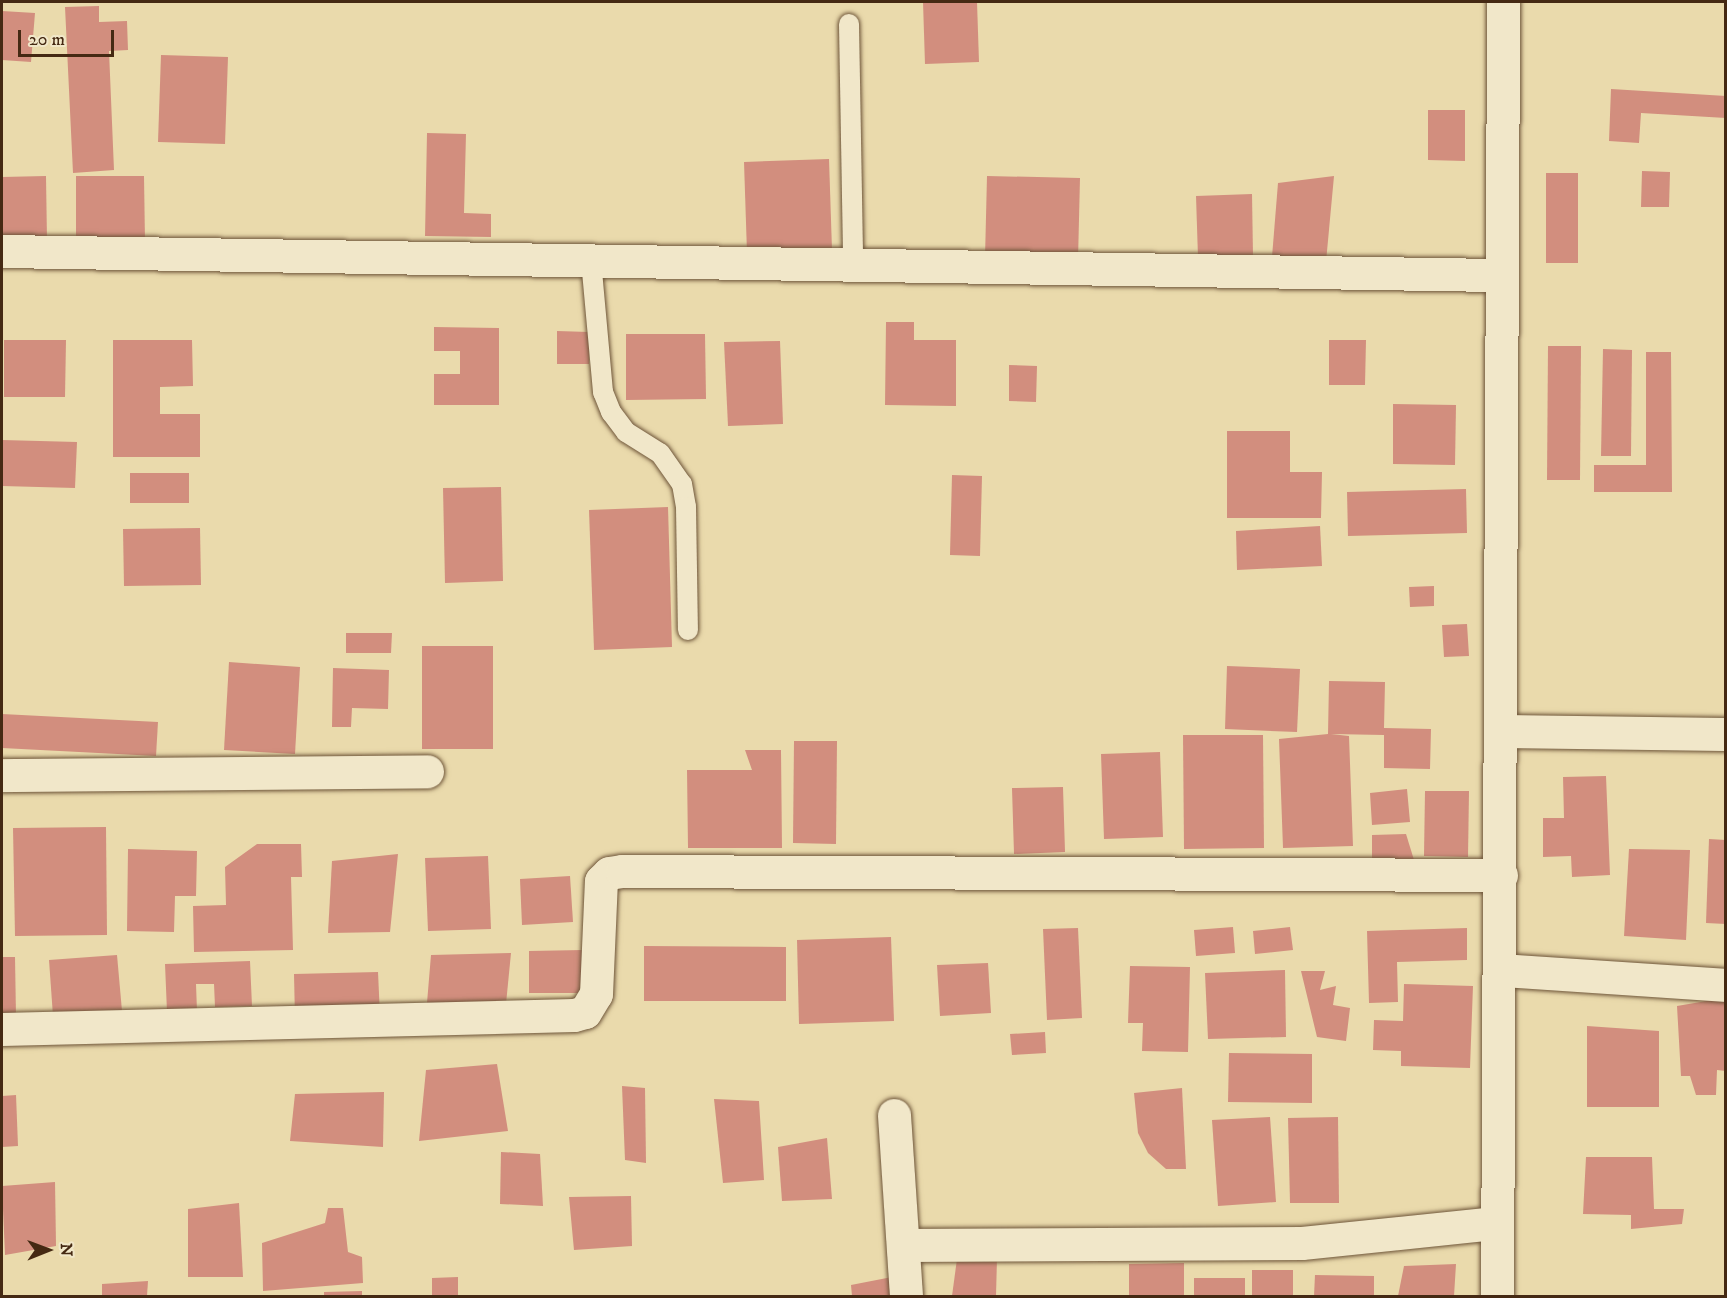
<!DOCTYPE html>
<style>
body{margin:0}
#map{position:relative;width:1727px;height:1298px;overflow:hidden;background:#eadaac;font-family:"IM FELL DW Pica",serif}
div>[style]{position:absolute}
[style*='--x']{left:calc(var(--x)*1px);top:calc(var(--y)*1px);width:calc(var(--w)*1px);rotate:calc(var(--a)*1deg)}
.building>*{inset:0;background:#d28e7e}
.roads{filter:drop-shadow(0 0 2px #6e5539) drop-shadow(0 0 2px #6e5539)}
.lane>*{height:20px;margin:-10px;padding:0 10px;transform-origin:10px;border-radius:10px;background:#f1e7c9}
.street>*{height:33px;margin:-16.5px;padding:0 16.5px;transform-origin:16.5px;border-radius:16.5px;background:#f1e7c9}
span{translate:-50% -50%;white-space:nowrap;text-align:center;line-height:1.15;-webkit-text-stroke:4.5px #f1e7c9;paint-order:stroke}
.frame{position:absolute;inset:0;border:3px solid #452913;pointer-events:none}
.north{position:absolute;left:18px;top:1220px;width:60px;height:60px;-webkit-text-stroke:4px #f1e7c9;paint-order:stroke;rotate:89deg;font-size:16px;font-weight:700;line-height:24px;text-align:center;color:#452913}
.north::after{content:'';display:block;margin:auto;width:21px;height:27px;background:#452913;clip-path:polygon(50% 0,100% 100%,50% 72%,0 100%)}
.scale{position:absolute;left:18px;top:30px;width:96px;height:27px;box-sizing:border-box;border:3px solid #452913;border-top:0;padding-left:8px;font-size:18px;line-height:21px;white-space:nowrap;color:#452913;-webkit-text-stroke:4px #f1e7c9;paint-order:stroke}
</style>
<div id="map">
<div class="building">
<div style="clip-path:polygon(923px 2px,977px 2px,979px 62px,925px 64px)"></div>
<div style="clip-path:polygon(99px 6px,99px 22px,127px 21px,128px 50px,109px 51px,114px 170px,73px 173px,65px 7px)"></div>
<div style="clip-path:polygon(2px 11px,35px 13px,31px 62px,2px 60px)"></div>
<div style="clip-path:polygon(161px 55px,228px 57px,225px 144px,158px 142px)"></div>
<div style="clip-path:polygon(1611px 89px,1726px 96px,1726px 118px,1641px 113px,1639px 143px,1609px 141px)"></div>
<div style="clip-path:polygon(1428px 110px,1465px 110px,1465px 161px,1428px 160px)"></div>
<div style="clip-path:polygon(427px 133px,466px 134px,464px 213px,491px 214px,491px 237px,425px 236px)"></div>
<div style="clip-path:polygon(829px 159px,832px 250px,747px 253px,744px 162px)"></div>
<div style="clip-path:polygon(1642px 171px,1670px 172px,1669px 207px,1641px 207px)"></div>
<div style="clip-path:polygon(1546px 173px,1578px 173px,1578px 263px,1546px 263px)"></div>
<div style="clip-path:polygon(46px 176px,47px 241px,2px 242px,2px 177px)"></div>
<div style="clip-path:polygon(76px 176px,144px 176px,145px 242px,76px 242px)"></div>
<div style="clip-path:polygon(987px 176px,1080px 178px,1078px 260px,985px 258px)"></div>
<div style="clip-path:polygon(1334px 176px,1326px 262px,1272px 257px,1278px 183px)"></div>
<div style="clip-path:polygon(1252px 194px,1253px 256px,1198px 257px,1196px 196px)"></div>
<div style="clip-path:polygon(886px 322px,914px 322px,914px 340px,956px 340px,956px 406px,885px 405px)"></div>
<div style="clip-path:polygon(434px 327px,499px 328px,499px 405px,434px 405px,434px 374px,460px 374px,460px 351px,434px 351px)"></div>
<div style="clip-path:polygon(557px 331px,589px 332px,589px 364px,557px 364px)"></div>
<div style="clip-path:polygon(626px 334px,705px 334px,706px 399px,626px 400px)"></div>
<div style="clip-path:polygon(4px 340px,66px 340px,65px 397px,4px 397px)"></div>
<div style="clip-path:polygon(113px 340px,192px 340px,193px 386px,160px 387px,160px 414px,200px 414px,200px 457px,113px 457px)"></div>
<div style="clip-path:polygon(1329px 340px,1366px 340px,1365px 385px,1329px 385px)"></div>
<div style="clip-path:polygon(780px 341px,783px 424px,728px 426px,724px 342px)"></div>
<div style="clip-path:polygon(1548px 346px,1581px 346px,1580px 480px,1547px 480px)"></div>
<div style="clip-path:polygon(1603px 349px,1632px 350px,1631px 456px,1601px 456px)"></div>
<div style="clip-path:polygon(1646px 352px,1671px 352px,1672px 492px,1594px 492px,1594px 465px,1646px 465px)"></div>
<div style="clip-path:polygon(1009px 365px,1037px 366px,1036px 402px,1009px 401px)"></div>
<div style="clip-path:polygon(1393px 404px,1456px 405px,1455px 465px,1393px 464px)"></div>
<div style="clip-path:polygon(1227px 431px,1290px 431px,1290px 472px,1322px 472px,1321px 518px,1227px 518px)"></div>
<div style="clip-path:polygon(2px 440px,77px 442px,75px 488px,2px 486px)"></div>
<div style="clip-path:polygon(130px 473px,189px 473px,189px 503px,130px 503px)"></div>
<div style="clip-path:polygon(952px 475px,982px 476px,980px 556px,950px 555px)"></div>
<div style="clip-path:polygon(501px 487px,503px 581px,445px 583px,443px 488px)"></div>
<div style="clip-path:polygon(1466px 489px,1467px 533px,1348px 536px,1347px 492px)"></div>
<div style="clip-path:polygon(668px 507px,672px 647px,594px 650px,589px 510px)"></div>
<div style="clip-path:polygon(1320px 526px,1322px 566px,1237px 570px,1236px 531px)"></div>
<div style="clip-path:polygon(200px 528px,201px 585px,124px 586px,123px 529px)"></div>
<div style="clip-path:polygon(1434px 586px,1434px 606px,1410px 607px,1409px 587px)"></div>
<div style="clip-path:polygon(1467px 624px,1469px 656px,1444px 657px,1442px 625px)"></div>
<div style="clip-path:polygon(346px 633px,392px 633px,391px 653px,346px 653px)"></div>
<div style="clip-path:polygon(422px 646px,493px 646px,493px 749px,422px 749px)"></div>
<div style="clip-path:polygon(229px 662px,300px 667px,295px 754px,224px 750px)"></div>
<div style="clip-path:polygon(1227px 666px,1300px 669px,1297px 732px,1225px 729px)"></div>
<div style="clip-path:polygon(333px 668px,389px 670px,388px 709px,352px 708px,351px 727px,332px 727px)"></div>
<div style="clip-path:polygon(1329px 681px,1385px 682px,1384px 728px,1431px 729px,1430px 769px,1384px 768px,1384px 735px,1331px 734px,1349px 736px,1353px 846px,1283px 848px,1279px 739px,1328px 734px)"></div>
<div style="clip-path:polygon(2px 714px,158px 722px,156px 756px,2px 748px)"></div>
<div style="clip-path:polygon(1183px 735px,1263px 735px,1264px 848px,1184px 849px)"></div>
<div style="clip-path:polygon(794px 741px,837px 741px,836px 844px,793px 843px)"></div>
<div style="clip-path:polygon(745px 750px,781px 750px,782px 848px,688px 848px,687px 770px,752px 770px)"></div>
<div style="clip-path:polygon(1160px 752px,1163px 837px,1104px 839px,1101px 754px)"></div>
<div style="clip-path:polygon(1606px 776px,1610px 875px,1572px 877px,1571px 856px,1543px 857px,1543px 818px,1564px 818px,1563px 777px)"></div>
<div style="clip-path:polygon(1063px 787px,1065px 852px,1014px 854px,1012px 788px)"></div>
<div style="clip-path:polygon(1407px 789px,1410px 822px,1372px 825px,1370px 793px)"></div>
<div style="clip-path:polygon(1425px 791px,1469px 791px,1468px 857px,1424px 856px)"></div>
<div style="clip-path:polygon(106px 827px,107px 935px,15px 936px,13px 828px)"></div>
<div style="clip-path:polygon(1406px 834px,1414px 860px,1372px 860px,1372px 835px)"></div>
<div style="clip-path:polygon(1709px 839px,1726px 840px,1726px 924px,1706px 923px)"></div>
<div style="clip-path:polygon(257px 844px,301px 844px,302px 877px,291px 877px,293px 950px,194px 952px,193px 906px,226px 905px,225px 867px)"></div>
<div style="clip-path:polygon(128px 849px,197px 851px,196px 896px,175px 896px,174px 932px,127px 931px)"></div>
<div style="clip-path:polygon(1629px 849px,1690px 850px,1686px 940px,1624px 936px)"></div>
<div style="clip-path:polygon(398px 854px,390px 932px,328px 933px,332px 861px)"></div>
<div style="clip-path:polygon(488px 856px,491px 929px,428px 931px,425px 858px)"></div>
<div style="clip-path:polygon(570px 876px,573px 922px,522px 925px,520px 879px)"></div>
<div style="clip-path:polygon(1233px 927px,1235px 953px,1196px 956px,1194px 930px)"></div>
<div style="clip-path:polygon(1290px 927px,1293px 950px,1255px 954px,1253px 931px)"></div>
<div style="clip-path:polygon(1078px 928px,1082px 1018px,1047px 1020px,1043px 929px)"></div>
<div style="clip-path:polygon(1467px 928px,1467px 960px,1397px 962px,1398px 1002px,1369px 1003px,1367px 931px)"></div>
<div style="clip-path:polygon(891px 937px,894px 1021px,799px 1024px,797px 940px)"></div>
<div style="clip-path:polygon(644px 946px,786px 947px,786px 1001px,644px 1001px)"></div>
<div style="clip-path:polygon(583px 950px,584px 993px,529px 993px,529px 951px)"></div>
<div style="clip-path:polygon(511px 953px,505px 1014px,426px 1015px,431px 955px)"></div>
<div style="clip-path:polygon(117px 955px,122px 1011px,53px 1016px,49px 960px)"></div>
<div style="clip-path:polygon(2px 957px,15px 957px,16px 1017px,2px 1017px)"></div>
<div style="clip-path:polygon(250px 961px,252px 1006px,215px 1007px,214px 984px,196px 984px,197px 1011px,167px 1012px,165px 964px)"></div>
<div style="clip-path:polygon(988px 963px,991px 1013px,940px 1016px,937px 965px)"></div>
<div style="clip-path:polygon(1130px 966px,1190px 967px,1188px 1052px,1142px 1051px,1143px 1023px,1128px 1023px)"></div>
<div style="clip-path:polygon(1285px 970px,1286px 1037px,1208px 1039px,1205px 973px)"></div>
<div style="clip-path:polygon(1301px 971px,1325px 971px,1320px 990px,1336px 986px,1333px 1005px,1350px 1008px,1346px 1041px,1317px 1037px)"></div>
<div style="clip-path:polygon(378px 972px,380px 1016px,295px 1019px,294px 974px)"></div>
<div style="clip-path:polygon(1404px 984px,1473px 986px,1470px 1068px,1401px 1066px,1401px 1051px,1373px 1050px,1374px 1020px,1403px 1021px)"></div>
<div style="clip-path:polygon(1724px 998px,1726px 1071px,1717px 1070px,1716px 1095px,1696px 1095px,1690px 1076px,1681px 1076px,1677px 1006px)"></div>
<div style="clip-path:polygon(1587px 1026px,1659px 1031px,1659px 1107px,1587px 1107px)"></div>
<div style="clip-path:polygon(1045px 1032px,1046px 1053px,1012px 1055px,1010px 1034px)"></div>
<div style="clip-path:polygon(1229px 1053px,1312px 1054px,1312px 1103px,1228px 1102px)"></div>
<div style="clip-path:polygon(497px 1064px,508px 1131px,419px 1141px,426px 1070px)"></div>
<div style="clip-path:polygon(622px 1086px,645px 1088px,646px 1163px,625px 1160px)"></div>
<div style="clip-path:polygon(1182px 1088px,1186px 1169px,1166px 1169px,1148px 1153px,1138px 1133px,1134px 1093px)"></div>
<div style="clip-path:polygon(384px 1092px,383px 1147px,290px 1141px,295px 1094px)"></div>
<div style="clip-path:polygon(16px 1095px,18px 1146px,2px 1147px,2px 1096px)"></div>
<div style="clip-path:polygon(714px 1099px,759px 1101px,764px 1180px,723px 1183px)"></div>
<div style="clip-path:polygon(1270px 1117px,1276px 1202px,1218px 1206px,1212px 1120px)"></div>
<div style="clip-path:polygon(1338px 1117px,1339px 1203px,1290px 1203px,1288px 1118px)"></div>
<div style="clip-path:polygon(827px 1138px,832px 1199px,782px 1201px,778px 1147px)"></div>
<div style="clip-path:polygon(501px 1152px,540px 1154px,543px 1206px,500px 1204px)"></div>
<div style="clip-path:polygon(1586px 1157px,1652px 1157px,1654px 1209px,1684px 1209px,1682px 1224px,1631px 1229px,1631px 1215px,1583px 1214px)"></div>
<div style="clip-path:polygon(55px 1182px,56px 1246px,5px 1255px,2px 1186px)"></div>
<div style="clip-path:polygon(631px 1196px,632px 1246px,574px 1250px,569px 1197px)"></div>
<div style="clip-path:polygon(239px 1203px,243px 1277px,188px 1277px,188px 1209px)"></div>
<div style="clip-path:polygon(328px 1208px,343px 1208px,348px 1252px,362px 1257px,363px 1283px,263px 1291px,262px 1243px,325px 1223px)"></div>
<div style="clip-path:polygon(997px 1258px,996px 1296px,952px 1296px,957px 1259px)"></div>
<div style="clip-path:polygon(1184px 1263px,1184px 1296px,1129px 1296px,1129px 1264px)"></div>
<div style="clip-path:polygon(1456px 1264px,1454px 1296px,1398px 1296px,1404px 1266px)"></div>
<div style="clip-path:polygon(1252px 1270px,1293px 1270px,1293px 1296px,1252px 1296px)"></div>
<div style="clip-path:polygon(1315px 1275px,1374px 1276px,1374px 1296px,1314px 1296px)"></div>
<div style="clip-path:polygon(458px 1277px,458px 1296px,432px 1296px,432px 1278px)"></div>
<div style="clip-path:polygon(892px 1277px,894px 1296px,852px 1296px,851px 1285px)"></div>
<div style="clip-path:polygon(1194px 1278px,1245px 1278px,1245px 1296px,1194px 1296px)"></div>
<div style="clip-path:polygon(148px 1281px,147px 1296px,102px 1296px,102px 1284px)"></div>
<div style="clip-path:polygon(362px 1291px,362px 1296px,324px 1296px,324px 1292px)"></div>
</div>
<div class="roads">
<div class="lane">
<div style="--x:849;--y:24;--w:241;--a:89"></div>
<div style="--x:591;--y:260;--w:133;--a:84.8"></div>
<div style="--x:603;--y:392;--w:22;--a:68"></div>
<div style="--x:611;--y:412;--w:25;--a:53"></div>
<div style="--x:626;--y:432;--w:40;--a:32"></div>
<div style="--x:660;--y:453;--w:38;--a:55"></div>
<div style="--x:682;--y:484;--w:23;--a:80"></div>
<div style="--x:686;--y:507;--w:123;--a:89.1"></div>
</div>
<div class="street">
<div style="--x:2;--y:251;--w:1500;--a:0.92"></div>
<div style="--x:1501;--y:731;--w:225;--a:0.8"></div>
<div style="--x:2;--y:775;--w:425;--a:-0.5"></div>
<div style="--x:1501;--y:970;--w:225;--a:3.8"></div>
<div style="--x:2;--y:1029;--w:572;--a:-1.4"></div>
<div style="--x:574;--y:1015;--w:11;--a:-15"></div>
<div style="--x:585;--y:1012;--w:21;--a:-59"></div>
<div style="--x:596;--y:994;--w:113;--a:-87.5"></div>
<div style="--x:601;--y:881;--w:11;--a:-45"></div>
<div style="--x:609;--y:873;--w:13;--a:-9"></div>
<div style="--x:622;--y:871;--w:879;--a:0.26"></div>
<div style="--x:894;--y:1115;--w:181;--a:86.2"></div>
<div style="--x:903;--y:1245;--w:399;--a:-0.3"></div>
<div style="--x:1302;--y:1243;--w:195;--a:-5.9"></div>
<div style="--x:1497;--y:1296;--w:1294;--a:-89.73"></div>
</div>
</div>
<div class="frame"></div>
<div class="north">N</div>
<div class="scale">20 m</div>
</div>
